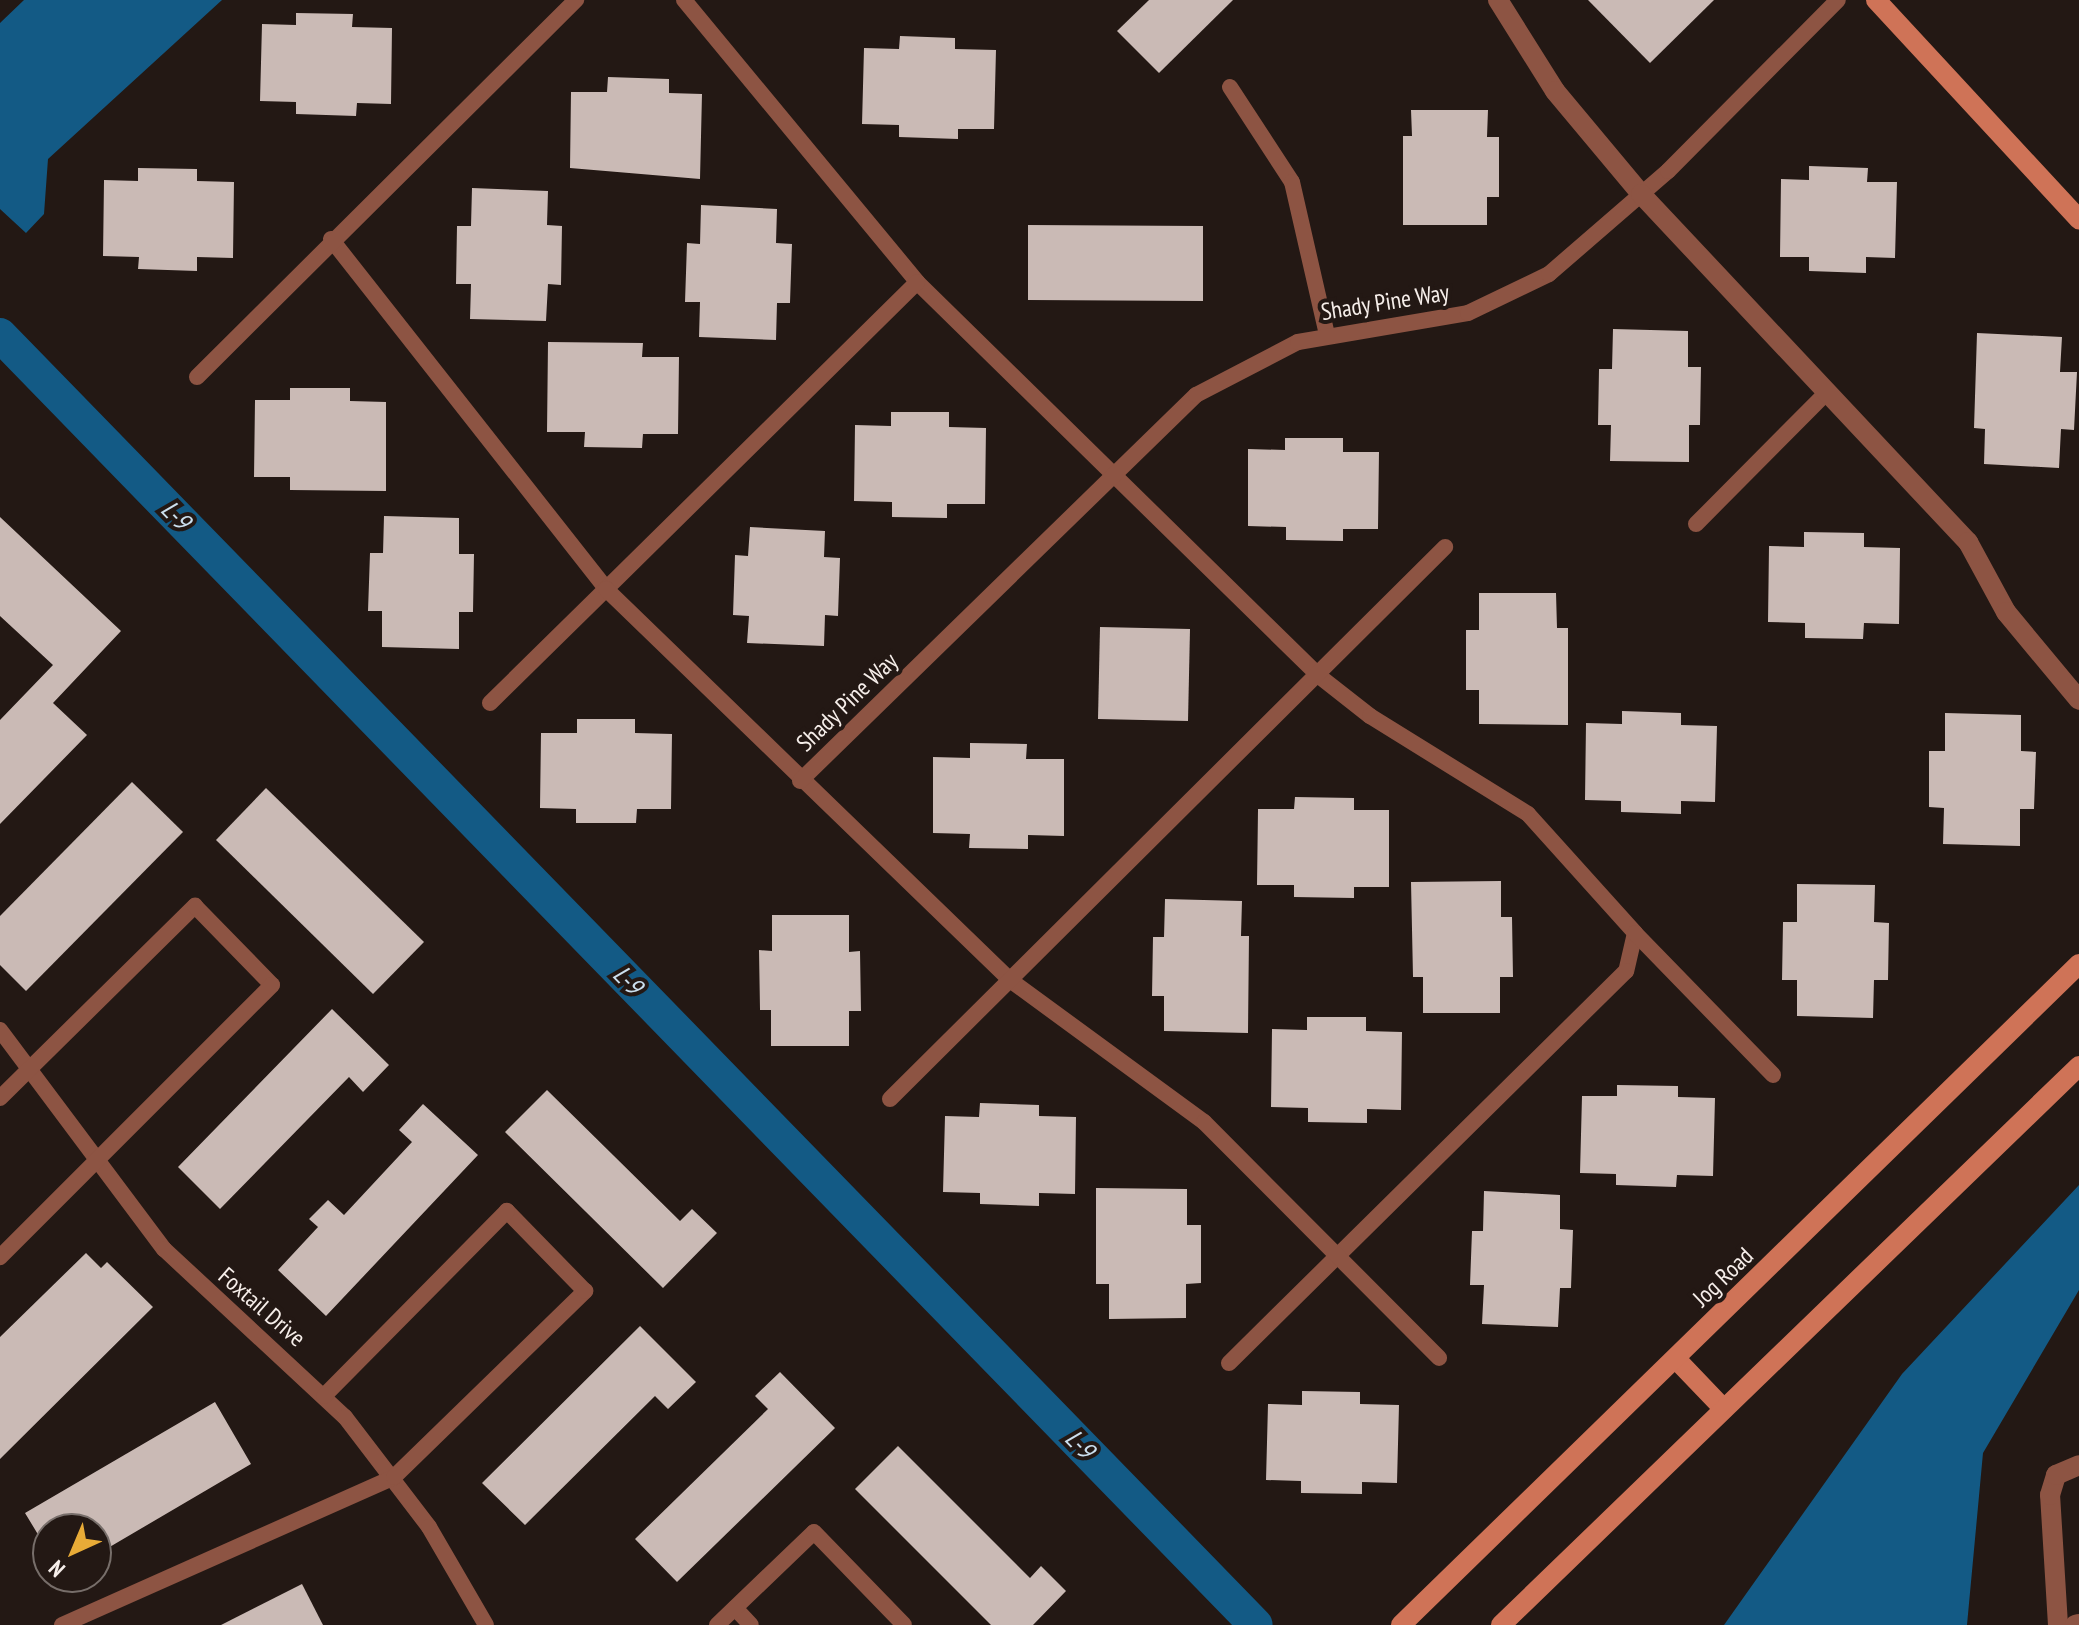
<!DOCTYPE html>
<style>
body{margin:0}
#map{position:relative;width:2079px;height:1625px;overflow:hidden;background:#231814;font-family:"PT Sans Narrow",sans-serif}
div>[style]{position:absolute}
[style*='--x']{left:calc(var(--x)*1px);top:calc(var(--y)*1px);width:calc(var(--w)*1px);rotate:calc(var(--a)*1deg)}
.water>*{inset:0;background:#135a85}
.canal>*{height:34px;margin:-17px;padding:0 17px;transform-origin:17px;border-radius:17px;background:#135a85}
.building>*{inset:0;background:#cabab5}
.lane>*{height:16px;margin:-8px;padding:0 8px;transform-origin:8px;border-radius:8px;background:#8d5443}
.street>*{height:20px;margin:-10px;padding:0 10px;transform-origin:10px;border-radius:10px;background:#8d5443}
.secondary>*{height:20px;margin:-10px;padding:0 10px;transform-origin:10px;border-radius:10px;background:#cf7357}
span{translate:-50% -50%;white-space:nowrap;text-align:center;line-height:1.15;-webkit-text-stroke:8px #231814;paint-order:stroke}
.street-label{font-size:24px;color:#f6eeea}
.water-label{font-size:26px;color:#cce0ef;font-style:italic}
.north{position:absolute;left:32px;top:1513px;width:80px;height:80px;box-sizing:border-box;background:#231814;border:2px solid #776e6a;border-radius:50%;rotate:224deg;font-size:22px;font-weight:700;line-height:32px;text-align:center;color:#f6eeea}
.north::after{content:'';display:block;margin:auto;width:28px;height:36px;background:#e8ab37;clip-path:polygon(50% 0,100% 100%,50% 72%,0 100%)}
</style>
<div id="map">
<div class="water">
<div style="clip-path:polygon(24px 0,222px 0,48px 159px,44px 214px,26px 233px,0 209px,0 23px)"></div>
<div style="clip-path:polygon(2079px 1185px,2079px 1290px,1983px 1453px,1967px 1625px,1724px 1625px,1902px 1374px)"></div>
</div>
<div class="canal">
<div style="--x:0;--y:335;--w:1800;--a:45.77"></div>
</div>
<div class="building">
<div style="clip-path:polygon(1149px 0,1233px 0,1159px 73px,1117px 31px)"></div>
<div style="clip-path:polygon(1588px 0,1714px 0,1650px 63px)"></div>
<div style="clip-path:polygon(296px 13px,353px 14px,352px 27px,392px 28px,391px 104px,357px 103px,356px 116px,296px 114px,296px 102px,260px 101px,262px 24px,296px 25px)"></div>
<div style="clip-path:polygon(900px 36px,955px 38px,955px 49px,996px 50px,994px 129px,958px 129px,958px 139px,899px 137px,899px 125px,862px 124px,864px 48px,899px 49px)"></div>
<div style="clip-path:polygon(608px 77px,669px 79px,669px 93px,702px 94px,700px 179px,570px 168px,571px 92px,607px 92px)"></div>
<div style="clip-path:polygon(1411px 110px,1488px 110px,1487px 137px,1499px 137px,1499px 197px,1487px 197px,1487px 225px,1403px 225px,1403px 136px,1412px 136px)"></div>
<div style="clip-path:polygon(1809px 166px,1868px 168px,1867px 182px,1897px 182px,1895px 258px,1866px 257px,1866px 273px,1809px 271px,1809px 257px,1780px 257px,1781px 179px,1809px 180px)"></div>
<div style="clip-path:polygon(138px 168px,197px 169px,197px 181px,234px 182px,233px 258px,197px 257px,197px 271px,138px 269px,139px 257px,103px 256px,104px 180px,138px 181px)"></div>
<div style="clip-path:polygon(472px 188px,548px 191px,547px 225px,562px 226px,561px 285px,548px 284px,546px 321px,470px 319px,471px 284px,456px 284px,457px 226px,471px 226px)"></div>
<div style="clip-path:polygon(701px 205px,777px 209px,776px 243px,792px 244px,790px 303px,777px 303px,776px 340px,699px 337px,700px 302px,685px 302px,687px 243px,700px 244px)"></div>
<div style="clip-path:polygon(1028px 225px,1203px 226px,1203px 301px,1028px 300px)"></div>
<div style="clip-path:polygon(1613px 329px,1688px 331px,1688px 367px,1701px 367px,1700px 425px,1689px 425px,1689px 462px,1610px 461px,1611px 425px,1598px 425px,1599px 369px,1612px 369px)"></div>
<div style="clip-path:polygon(1977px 333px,2062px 337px,2060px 372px,2077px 372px,2074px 430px,2061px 429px,2059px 468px,1984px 464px,1985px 429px,1974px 428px)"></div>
<div style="clip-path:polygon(548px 342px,643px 343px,642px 357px,679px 357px,678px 434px,643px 434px,642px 448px,584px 447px,585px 432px,547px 432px)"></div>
<div style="clip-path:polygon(290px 388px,350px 388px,350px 401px,386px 402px,386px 491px,290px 490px,290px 477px,254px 477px,255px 400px,290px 400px)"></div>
<div style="clip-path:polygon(891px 412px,949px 412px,949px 427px,986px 428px,985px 504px,947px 504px,947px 518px,892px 517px,892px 502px,854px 501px,855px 425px,891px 426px)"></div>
<div style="clip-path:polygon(1285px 438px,1343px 438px,1343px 452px,1379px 452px,1378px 529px,1343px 529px,1343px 541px,1286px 540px,1286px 527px,1248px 526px,1248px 449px,1285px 450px)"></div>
<div style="clip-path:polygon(384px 516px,459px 518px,459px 554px,474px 554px,473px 612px,459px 612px,459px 649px,382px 647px,382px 611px,368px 611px,370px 553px,383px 553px)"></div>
<div style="clip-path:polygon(0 517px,121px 631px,53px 703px,87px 735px,0 824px,0 720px,53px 665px,0 616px)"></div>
<div style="clip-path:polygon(750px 527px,825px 531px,824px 557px,840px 558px,838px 616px,825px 615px,824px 646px,747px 643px,749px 616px,733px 615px,735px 555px,748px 556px)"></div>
<div style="clip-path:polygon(1804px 532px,1864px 533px,1864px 547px,1900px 548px,1899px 624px,1864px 623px,1863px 639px,1805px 638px,1805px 623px,1768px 622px,1769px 546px,1804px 547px)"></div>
<div style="clip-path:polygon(1479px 593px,1556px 593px,1557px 628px,1568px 628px,1568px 725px,1479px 724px,1479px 690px,1466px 690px,1466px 630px,1479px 630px)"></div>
<div style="clip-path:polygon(1100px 627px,1190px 629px,1188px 721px,1098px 719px)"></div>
<div style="clip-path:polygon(1622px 711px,1681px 713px,1681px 725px,1717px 726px,1715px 802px,1681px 801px,1681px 814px,1621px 812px,1621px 801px,1585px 800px,1586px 723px,1622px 724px)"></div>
<div style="clip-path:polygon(1945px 713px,2021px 715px,2021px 751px,2036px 752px,2034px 809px,2020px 809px,2020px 846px,1943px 844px,1944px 808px,1929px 807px,1929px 751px,1945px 751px)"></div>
<div style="clip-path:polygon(577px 719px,635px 719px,635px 733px,672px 734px,671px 809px,637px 809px,636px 823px,576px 823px,576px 809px,540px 808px,541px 733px,577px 733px)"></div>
<div style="clip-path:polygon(970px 743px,1027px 744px,1026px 759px,1064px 759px,1064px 836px,1028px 835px,1028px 849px,969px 848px,970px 834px,933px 833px,933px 757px,970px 758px)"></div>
<div style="clip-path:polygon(132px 782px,183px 832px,26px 991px,0 965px,0 916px)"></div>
<div style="clip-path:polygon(266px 788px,424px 942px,373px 994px,216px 840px)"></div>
<div style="clip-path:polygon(1295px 797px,1354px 798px,1354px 810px,1389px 810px,1389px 887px,1354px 887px,1354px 898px,1294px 897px,1294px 885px,1257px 885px,1258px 809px,1294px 809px)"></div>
<div style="clip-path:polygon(1501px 881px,1501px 917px,1512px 917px,1513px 977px,1500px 977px,1500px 1013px,1423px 1013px,1423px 977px,1413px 977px,1411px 882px)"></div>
<div style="clip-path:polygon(1797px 884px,1875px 885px,1874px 922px,1889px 923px,1888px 980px,1874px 980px,1873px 1018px,1797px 1016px,1797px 980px,1782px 980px,1783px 922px,1797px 922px)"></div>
<div style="clip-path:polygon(1165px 899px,1242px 901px,1241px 936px,1249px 936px,1248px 1033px,1164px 1031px,1164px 996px,1152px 996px,1153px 937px,1164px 937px)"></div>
<div style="clip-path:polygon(772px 915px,849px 915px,849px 952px,860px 951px,861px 1011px,849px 1011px,849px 1046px,771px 1046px,771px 1010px,760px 1010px,759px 950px,772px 951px)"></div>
<div style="clip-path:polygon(332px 1009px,389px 1065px,363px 1092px,349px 1077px,220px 1209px,178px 1167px)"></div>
<div style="clip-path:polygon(1307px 1017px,1366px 1017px,1366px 1031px,1402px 1032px,1401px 1110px,1367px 1109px,1367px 1123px,1308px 1122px,1308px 1108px,1271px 1107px,1272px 1029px,1307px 1030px)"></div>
<div style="clip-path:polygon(1617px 1085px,1678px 1086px,1678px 1097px,1715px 1098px,1713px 1176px,1677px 1175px,1676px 1187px,1616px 1185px,1616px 1174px,1580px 1173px,1582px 1096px,1617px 1096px)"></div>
<div style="clip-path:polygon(547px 1090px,680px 1221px,692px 1209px,717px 1233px,663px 1288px,505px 1132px)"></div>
<div style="clip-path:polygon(980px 1103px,1039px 1105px,1039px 1116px,1076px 1117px,1075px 1194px,1039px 1193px,1039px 1206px,980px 1204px,980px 1193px,943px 1192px,945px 1116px,979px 1117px)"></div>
<div style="clip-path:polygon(423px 1104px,478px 1155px,326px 1316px,278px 1270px,318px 1227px,309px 1219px,328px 1200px,344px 1215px,412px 1142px,399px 1130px)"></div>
<div style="clip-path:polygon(1096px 1188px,1187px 1189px,1187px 1225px,1201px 1225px,1201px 1283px,1186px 1284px,1186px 1318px,1109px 1319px,1109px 1284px,1096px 1284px)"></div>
<div style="clip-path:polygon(1484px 1191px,1560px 1195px,1560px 1229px,1573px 1230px,1571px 1288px,1560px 1288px,1558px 1327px,1482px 1324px,1484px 1285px,1470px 1285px,1472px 1231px,1483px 1231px)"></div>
<div style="clip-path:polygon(86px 1253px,101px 1268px,107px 1262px,153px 1307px,0 1459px,0 1337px)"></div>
<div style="clip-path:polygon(640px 1326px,696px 1382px,668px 1409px,655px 1396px,525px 1525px,482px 1483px)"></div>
<div style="clip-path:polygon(780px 1372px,835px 1428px,677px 1582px,635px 1539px,768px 1409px,755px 1396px)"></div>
<div style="clip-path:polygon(1302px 1391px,1360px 1392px,1360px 1404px,1399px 1405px,1397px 1483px,1362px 1482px,1362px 1494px,1301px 1493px,1301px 1481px,1266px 1480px,1268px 1404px,1302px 1405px)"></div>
<div style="clip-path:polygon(215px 1402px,251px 1464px,96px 1555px,96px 1529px,48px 1529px,48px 1551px,25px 1513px)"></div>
<div style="clip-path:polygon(898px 1446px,1030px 1578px,1041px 1566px,1066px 1591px,1033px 1625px,991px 1625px,855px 1489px)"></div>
<div style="clip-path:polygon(302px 1584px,323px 1625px,221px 1625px)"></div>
</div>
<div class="lane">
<div style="--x:684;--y:0;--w:366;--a:50.4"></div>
<div style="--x:917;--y:282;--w:563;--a:44.42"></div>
<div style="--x:1319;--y:676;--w:65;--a:38.1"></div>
<div style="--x:1370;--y:716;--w:186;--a:31.8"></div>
<div style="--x:1528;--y:814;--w:160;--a:48"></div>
<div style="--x:1635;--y:933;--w:39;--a:103"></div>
<div style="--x:1626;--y:971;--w:558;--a:135.36"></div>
<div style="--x:1230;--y:87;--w:113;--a:56.9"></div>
<div style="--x:1292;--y:182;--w:157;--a:77.1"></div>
<div style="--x:331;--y:239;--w:445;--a:51.8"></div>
<div style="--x:606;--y:589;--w:437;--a:-44.6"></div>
<div style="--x:197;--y:377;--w:535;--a:-44.85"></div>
<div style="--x:1696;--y:524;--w:187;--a:-45.2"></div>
<div style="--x:490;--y:703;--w:163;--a:-44.5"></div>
<div style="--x:606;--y:589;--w:562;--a:44.06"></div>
<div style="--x:1010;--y:980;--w:240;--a:36.2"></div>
<div style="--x:1204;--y:1122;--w:333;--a:45.1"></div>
<div style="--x:800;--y:781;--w:553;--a:-44.27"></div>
<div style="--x:1196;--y:395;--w:115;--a:-27.5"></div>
<div style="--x:1298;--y:342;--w:172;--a:-9.7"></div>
<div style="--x:1468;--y:313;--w:90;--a:-25.7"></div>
<div style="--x:1549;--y:274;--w:157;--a:-40.9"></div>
<div style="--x:1668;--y:171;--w:241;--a:-45.2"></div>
<div style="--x:1635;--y:933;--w:198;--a:45.8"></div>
<div style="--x:0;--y:1030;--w:274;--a:53.2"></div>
<div style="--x:164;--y:1249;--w:247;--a:42.9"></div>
<div style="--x:345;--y:1417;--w:138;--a:52.6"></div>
<div style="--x:429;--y:1527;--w:113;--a:59.8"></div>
<div style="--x:0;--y:1098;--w:274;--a:-44.6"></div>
<div style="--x:195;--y:906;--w:110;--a:45.7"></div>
<div style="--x:272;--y:985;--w:385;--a:135"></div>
<div style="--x:890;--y:1099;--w:783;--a:-44.84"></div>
<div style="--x:735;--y:1608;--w:23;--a:47"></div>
<div style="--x:62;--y:1625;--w:363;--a:-24"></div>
<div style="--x:394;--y:1477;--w:267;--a:-44.2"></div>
<div style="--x:585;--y:1291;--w:112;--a:-134.3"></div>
<div style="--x:507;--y:1211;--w:260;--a:134.7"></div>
<div style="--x:717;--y:1625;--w:134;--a:-43.8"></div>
<div style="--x:814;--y:1532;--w:129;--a:45.9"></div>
</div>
<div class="street">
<div style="--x:1498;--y:0;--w:107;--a:57.9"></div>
<div style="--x:1555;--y:91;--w:134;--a:50.1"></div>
<div style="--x:1641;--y:194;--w:478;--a:46.8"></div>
<div style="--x:1968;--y:542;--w:80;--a:61.5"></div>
<div style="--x:2006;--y:612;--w:114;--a:50.3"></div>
<div style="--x:2058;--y:1625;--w:130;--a:-93.5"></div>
<div style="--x:2050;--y:1495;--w:21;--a:-73"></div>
<div style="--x:2056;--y:1475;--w:25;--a:-23"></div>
<div style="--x:2075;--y:1625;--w:4;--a:-14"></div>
</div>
<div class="secondary">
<div style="--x:1876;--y:0;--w:299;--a:47.2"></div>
<div style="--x:1676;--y:1359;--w:69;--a:46.2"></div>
<div style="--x:1401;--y:1625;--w:947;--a:-44.27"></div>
<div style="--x:1501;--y:1625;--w:804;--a:-44.04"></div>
</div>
<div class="street-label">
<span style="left:1385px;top:302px;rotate:-9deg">Shady Pine Way</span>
<span style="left:847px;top:702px;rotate:-44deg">Shady Pine Way</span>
<span style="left:1723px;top:1277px;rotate:-44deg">Jog Road</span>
<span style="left:262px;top:1307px;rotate:41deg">Foxtail Drive</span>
</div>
<div class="water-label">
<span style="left:176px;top:515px;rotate:46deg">L-9</span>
<span style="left:628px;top:980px;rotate:46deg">L-9</span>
<span style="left:1080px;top:1444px;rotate:46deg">L-9</span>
</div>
<div class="north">N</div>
</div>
